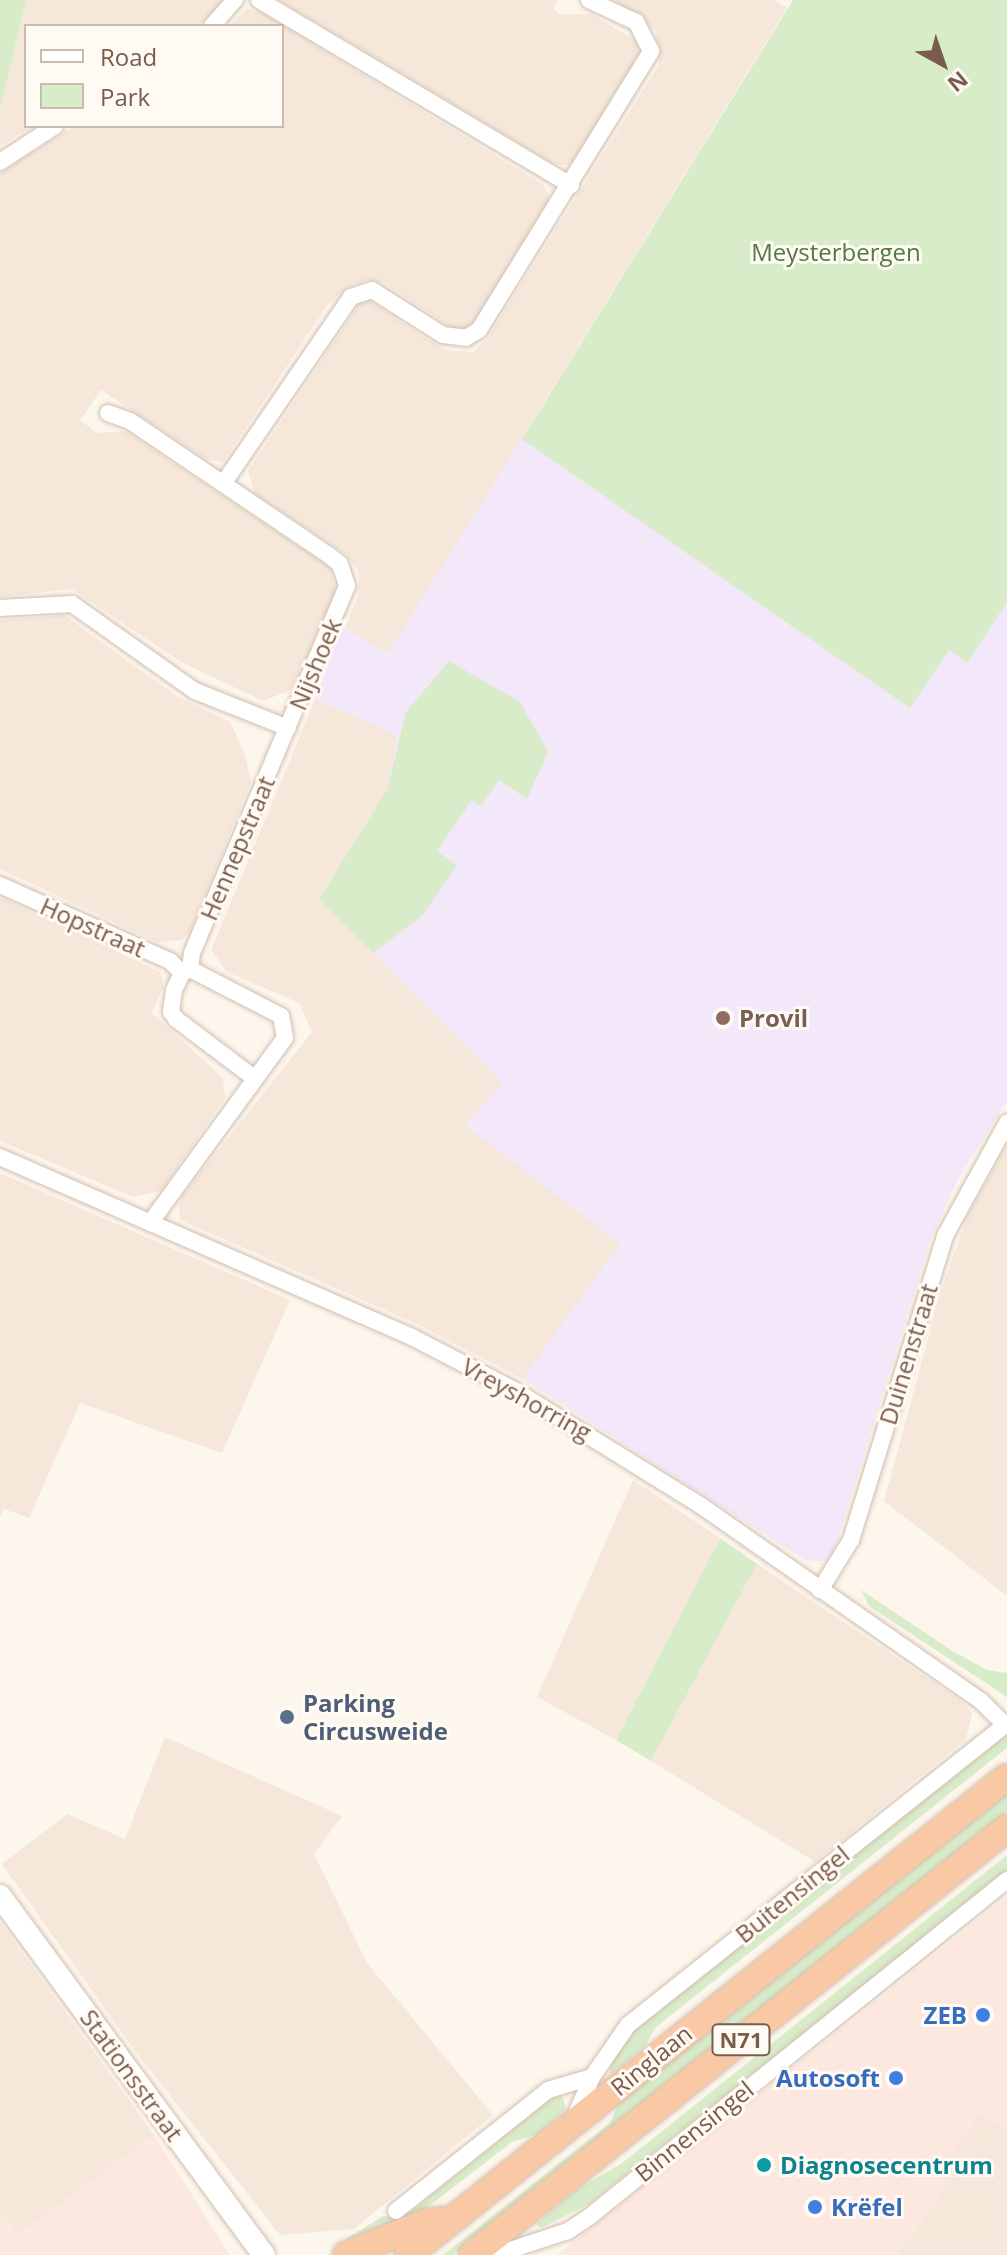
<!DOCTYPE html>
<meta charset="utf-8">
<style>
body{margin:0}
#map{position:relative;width:1007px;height:2255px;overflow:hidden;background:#fdf6ec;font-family:"Open Sans",sans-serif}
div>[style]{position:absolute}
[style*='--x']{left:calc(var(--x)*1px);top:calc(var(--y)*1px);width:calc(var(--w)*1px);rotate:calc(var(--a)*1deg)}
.residential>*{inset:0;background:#f5e8da}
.commercial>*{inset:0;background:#fde8e0}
.education>*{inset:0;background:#f3e8fa}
.green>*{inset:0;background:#d8ecc9}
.roads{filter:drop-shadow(0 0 2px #d1beb0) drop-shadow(0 0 2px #d1beb0)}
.minor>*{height:16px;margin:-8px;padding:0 8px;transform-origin:8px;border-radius:8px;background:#fff}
.secondary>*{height:22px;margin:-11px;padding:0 11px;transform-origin:11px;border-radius:11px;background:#fff}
.trunk>*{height:26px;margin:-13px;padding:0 13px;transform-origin:13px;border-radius:13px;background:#f9c8a4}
.dots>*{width:22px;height:22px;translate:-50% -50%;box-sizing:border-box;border:4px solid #fffaf3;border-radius:50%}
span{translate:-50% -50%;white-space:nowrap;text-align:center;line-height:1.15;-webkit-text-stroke:6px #fffaf3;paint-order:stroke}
.shield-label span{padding:2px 6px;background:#fffaf3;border:2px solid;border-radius:6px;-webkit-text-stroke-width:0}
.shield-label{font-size:22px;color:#7a5c4d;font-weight:700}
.park-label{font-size:24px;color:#537a41}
.street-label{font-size:24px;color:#7a5c4d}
.education-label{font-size:24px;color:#785e54;font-weight:700}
.left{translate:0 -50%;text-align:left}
.service-label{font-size:24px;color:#4e5e75;font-weight:700}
.shop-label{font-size:24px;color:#366cbe;font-weight:700}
.right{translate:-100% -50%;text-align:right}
.culture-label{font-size:24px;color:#0d838f;font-weight:700}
.legend{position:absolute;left:24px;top:24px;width:260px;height:104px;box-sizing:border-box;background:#fffaf3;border:2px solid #cabbb1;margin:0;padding:10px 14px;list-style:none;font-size:24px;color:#7a5c4d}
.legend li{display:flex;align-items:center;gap:16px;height:40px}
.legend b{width:40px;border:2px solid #cabbb1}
.north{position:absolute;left:903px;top:24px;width:80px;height:80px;-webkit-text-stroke:6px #fffaf3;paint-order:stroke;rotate:140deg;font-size:22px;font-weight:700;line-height:32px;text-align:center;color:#7a5c4d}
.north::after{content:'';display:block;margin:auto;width:28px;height:36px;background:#7a5c4d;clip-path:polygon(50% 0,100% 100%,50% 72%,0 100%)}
</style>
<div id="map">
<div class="residential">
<div style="clip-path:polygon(26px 0,224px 0,199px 26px,26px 26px,26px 126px,33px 126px,0 146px,0 110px)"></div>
<div style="clip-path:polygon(279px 0,558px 0,553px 9px,562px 15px,592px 14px,636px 41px,640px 53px,580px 156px,568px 165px,554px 164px)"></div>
<div style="clip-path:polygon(615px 0,775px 0,787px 8px,522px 438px,966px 662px,1007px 602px,1007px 1101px,958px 1179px,931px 1237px,834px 1551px,825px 1561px,805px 1560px,530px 1383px,417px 1324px,180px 1220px,179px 1208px,182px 1196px,312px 1032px,299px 1003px,227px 972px,211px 950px,359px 594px,359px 572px,346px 554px,255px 494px,248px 471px,360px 303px,371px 302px,445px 350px,473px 352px,487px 339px,659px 65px,656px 30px)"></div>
<div style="clip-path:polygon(247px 9px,266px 15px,542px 184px,549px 195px,549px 208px,478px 321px,467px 327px,454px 329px,384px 283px,368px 280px,349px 286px,329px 303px,223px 462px,207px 460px,101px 390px,80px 420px,97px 433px,125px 431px,330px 567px,336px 592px,291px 690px,263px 701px,181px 662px,72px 589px,0 597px,0 173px,75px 126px,282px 126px,282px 26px,229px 26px)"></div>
<div style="clip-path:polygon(64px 615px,178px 697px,230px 722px,244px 752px,251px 781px,190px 932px,181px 940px,157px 942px,0 869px,0 620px)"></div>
<div style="clip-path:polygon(0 897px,160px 972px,164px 985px,152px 1013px,223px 1078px,225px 1098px,161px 1191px,133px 1197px,0 1141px)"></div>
<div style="clip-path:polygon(1007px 1145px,1007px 1596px,884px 1501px,941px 1291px,967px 1217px)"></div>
<div style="clip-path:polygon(0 1173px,290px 1300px,222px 1453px,80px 1403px,29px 1518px,4px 1509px,0 1518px)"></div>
<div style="clip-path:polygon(633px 1480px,720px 1538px,616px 1740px,537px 1697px)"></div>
<div style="clip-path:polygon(757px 1564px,964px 1703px,972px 1714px,966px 1739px,815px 1862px,651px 1761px)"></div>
<div style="clip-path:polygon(165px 1737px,342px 1816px,314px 1854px,367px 1963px,493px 2115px,354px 2229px,280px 2235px,135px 2051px,2px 1864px,67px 1814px,125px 1839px)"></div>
<div style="clip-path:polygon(0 1922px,154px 2135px,18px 2235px,0 2212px)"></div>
<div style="clip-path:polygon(981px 2112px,1007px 2132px,1007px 2255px,897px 2255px,960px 2167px,948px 2157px)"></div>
</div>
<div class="commercial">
<div style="clip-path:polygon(1007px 1897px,1007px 2132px,981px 2113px,949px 2157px,961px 2166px,897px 2255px,557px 2255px)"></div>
<div style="clip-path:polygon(154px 2135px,230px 2255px,0 2255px,0 2212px,18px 2235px)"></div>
</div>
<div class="education">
<div style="clip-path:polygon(522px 439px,910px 708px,949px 650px,967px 662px,1007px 602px,1007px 1101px,958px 1179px,931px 1237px,834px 1551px,825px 1561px,805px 1560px,523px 1379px,620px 1244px,465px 1125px,503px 1082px,319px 899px,387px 790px,397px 735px,315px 699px,343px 627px,388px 653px)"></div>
</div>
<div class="green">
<div style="clip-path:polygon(0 0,26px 0,0 110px)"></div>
<div style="clip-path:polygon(793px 0,1007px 0,1007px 602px,967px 663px,949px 650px,910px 708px,522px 439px)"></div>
<div style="clip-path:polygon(449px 661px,520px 702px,548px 752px,527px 799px,499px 780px,481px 806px,472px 800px,437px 851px,457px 865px,423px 915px,373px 953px,319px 899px,387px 790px,406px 712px)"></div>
<div style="clip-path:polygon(720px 1538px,757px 1564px,651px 1761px,616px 1740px)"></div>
<div style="clip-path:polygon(861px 1590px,951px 1650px,987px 1670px,1007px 1673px,1007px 1697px,869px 1606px)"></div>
<div style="clip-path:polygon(1007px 1734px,1007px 1748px,656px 2027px,645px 2046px,611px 2074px,610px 2065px,635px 2029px)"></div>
<div style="clip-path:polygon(1007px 1793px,1007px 1812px,453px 2255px,443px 2255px,610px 2123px,619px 2102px)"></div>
<div style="clip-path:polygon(1007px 1855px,1007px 1871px,589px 2204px,541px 2228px,536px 2224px,579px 2188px,621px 2164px)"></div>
<div style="clip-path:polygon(562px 2096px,566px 2108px,538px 2134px,512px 2142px,416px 2216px,343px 2241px,383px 2216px,403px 2218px,549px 2100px)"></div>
</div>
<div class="roads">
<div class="minor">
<div style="--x:259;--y:0;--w:363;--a:30.7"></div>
<div style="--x:212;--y:26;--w:35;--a:-49"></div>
<div style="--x:0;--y:162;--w:66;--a:-33.2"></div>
<div style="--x:108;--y:413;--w:23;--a:20"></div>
<div style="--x:130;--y:421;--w:241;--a:34"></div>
<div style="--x:330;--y:556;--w:13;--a:39"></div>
<div style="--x:340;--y:564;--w:23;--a:72"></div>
<div style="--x:347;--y:586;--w:398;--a:112.9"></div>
<div style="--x:192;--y:953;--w:16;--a:97"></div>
<div style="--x:223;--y:484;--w:227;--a:-55.6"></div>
<div style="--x:351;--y:297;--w:22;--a:-18"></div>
<div style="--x:372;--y:290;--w:84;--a:32.4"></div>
<div style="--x:443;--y:335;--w:23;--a:7"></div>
<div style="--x:466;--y:338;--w:15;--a:-32"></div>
<div style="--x:479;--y:330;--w:328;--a:-58.3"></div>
<div style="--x:651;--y:51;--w:33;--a:-117"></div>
<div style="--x:636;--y:22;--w:52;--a:-154.9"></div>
<div style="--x:0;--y:608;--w:72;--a:-3.2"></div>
<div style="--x:72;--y:604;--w:151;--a:35.3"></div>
<div style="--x:195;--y:691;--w:100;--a:21.7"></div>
<div style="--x:0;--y:885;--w:186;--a:24.1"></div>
<div style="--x:170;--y:961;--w:17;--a:45"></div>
<div style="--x:0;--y:1157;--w:450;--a:23.6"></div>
<div style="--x:412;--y:1337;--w:117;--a:27.4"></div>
<div style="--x:516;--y:1391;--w:216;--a:31.8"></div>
<div style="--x:700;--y:1505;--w:343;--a:34.9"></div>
<div style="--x:981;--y:1701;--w:35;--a:45"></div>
<div style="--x:150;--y:1223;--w:229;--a:-53.9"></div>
<div style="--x:285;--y:1038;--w:22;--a:-100"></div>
<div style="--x:281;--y:1016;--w:102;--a:-152.7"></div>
<div style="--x:190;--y:969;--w:9;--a:153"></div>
<div style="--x:182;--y:973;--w:19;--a:115"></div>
<div style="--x:174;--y:990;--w:22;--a:98"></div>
<div style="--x:171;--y:1012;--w:9;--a:54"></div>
<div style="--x:176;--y:1019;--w:96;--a:37"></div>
<div style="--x:820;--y:1590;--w:59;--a:-58.2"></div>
<div style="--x:851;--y:1540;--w:320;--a:-72.8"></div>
<div style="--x:946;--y:1234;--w:127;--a:-61.2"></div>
<div style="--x:573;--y:2121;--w:48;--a:-66.6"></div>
<div style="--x:592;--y:2077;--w:63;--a:-55.3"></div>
<div style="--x:628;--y:2025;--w:484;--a:-38.5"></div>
<div style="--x:396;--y:2211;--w:194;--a:-38.5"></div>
<div style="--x:548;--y:2090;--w:46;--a:-16.5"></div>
<div style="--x:475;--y:2253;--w:23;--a:2"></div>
<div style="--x:498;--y:2254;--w:74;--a:-18.2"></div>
<div style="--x:568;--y:2231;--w:25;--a:-34"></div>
<div style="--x:589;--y:2217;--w:537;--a:-38.88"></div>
</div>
<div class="secondary">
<div style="--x:0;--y:1896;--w:446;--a:53.7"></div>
</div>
<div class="trunk">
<div style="--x:346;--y:2255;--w:87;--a:-22.2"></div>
<div style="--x:427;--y:2222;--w:19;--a:-6"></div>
<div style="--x:408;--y:2255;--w:766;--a:-38.59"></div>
<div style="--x:472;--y:2255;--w:685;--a:-38.59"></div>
</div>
</div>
<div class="dots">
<div style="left:723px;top:1018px;background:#8d6e63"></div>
<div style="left:287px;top:1717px;background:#5c6f8a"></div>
<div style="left:983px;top:2015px;background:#3f7fe0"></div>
<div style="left:896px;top:2078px;background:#3f7fe0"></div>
<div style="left:764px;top:2165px;background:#0f9aa8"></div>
<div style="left:815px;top:2207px;background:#3f7fe0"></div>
</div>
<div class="shield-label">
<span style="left:741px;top:2040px">N71</span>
</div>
<div class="park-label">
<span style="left:836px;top:252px">Meysterbergen</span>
</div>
<div class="street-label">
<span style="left:315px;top:664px;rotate:-67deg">Nijshoek</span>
<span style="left:237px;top:848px;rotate:-67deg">Hennepstraat</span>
<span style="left:93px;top:927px;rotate:24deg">Hopstraat</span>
<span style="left:908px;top:1354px;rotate:-73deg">Duinenstraat</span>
<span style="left:527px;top:1399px;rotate:29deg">Vreyshorring</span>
<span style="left:792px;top:1894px;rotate:-39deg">Buitensingel</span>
<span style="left:651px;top:2060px;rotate:-39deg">Ringlaan</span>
<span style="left:132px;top:2075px;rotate:54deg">Stationsstraat</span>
<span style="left:694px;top:2131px;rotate:-39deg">Binnensingel</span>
</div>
<div class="education-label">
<span class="left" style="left:739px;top:1018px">Provil</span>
</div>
<div class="service-label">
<span class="left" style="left:303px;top:1717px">Parking<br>Circusweide</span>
</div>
<div class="shop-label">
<span class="right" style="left:967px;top:2015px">ZEB</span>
<span class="right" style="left:880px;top:2078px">Autosoft</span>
<span class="left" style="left:831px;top:2207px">Krëfel</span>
</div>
<div class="culture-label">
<span class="left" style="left:780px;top:2165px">Diagnosecentrum</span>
</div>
<ul class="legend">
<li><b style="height:10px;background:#fff"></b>Road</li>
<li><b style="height:22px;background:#d8ecc9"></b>Park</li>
</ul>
<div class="north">N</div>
</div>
